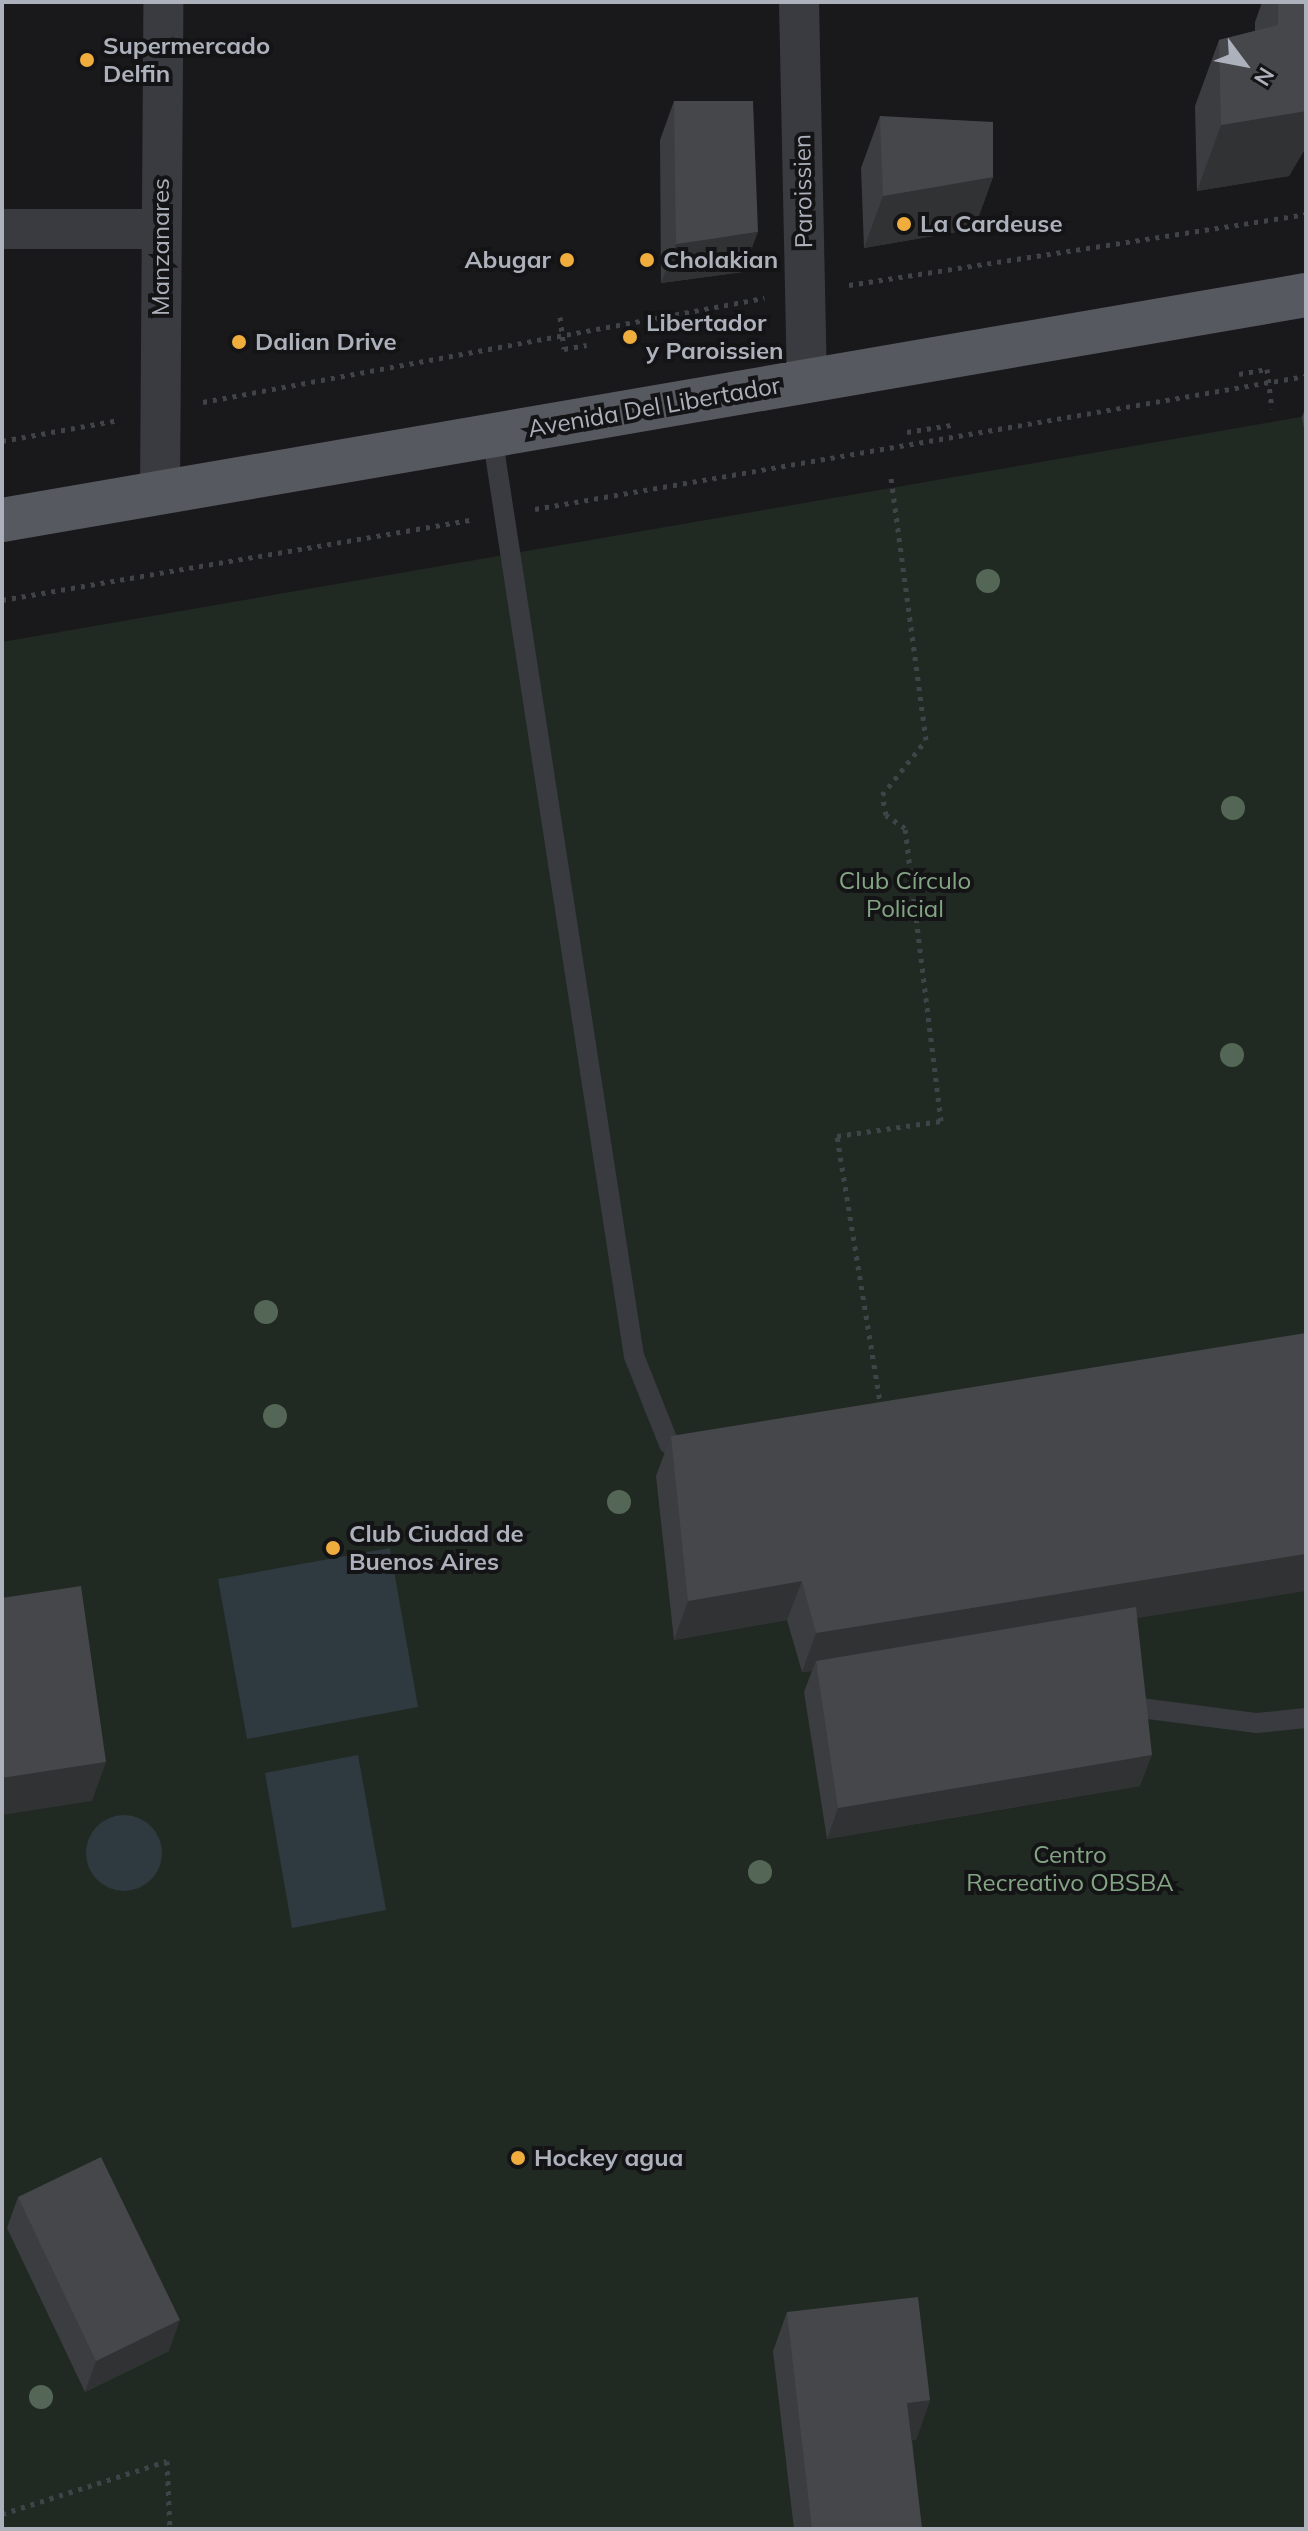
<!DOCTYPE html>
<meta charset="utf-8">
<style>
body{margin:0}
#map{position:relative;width:1308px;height:2531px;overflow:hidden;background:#19191b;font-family:Mulish,sans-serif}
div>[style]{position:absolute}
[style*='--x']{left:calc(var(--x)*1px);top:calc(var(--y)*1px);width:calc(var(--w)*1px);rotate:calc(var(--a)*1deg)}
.green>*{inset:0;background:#212a22}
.water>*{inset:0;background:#2f3940}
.round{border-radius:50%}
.path>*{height:5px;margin-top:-2.5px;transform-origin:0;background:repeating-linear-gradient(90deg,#404347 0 4px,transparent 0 10px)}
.lane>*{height:20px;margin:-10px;padding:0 10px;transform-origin:10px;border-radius:10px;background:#3a3b40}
.street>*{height:40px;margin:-20px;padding:0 20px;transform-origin:20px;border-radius:20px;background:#3a3b40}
.primary>*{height:44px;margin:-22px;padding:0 22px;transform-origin:22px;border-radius:22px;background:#56595f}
.trees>*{width:24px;height:24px;margin:-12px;border-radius:50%;background:#546655}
.wall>*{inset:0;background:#3c3d40}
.shaded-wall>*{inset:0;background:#313234}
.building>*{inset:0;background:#46474b}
.dots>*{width:22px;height:22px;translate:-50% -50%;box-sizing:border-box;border:4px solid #141416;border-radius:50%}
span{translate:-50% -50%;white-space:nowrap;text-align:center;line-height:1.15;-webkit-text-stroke:8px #141416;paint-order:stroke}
.poi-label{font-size:24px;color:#acb1bb;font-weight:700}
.left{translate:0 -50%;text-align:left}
.right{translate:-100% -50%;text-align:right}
.street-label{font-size:24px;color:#acb1bb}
.park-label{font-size:24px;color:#84a584}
.frame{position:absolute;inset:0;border:4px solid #acb1bb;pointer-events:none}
.north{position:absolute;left:1204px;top:24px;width:80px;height:80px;-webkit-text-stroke:6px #141416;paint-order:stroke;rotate:122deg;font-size:22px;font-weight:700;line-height:32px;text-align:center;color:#acb1bb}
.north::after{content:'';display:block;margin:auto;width:28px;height:36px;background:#acb1bb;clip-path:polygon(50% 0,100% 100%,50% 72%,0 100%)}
</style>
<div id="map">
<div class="green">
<div style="clip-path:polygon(1306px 416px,1306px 2529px,2px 2529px,2px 642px)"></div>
</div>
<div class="water">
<div style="clip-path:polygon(390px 1548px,418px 1707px,247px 1739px,218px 1579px)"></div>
<div style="clip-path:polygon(358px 1755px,386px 1910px,292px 1928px,265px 1773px)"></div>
<div class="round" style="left:86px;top:1815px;width:76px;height:76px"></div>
</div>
<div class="path">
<div style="--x:849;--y:285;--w:462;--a:-8.8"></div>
<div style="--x:560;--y:317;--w:32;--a:83"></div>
<div style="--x:564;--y:349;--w:23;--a:-10"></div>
<div style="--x:722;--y:323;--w:24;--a:-12"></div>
<div style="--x:1239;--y:374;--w:28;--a:-10"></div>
<div style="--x:1267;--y:369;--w:40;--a:82.9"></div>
<div style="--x:203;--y:402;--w:571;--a:-10.5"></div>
<div style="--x:907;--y:432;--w:45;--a:-9"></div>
<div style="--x:2;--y:441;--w:119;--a:-10.2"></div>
<div style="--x:535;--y:509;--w:782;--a:-9.79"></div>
<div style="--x:2;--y:600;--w:479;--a:-9.7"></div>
<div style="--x:881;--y:1408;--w:276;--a:-99.2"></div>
<div style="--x:837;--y:1136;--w:105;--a:-8.2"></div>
<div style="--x:941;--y:1121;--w:295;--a:-97"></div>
<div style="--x:905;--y:828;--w:23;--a:-146"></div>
<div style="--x:886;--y:815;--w:20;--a:-101"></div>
<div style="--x:882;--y:795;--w:70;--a:-51.3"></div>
<div style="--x:926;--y:740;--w:264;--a:-97.6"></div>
<div style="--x:2;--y:2514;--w:173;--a:-17.8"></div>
<div style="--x:167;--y:2461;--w:68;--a:87.5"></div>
</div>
<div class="lane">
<div style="--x:492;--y:435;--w:932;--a:81.24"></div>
<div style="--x:634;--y:1356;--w:95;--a:68.3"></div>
<div style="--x:669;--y:1444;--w:25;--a:32"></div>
<div style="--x:1133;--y:1707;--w:125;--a:7.4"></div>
<div style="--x:1257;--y:1723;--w:49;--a:-5.8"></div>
</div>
<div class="street">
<div style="--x:799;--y:2;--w:378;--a:88.8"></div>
<div style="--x:2;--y:229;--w:158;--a:0"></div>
<div style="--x:160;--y:491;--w:489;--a:-89.6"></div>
</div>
<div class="primary">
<div style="--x:2;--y:520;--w:1323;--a:-9.79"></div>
</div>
<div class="trees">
<div style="left:988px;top:581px"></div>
<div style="left:1233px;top:808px"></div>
<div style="left:1232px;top:1055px"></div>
<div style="left:266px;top:1312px"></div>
<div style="left:275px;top:1416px"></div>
<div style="left:619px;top:1502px"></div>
<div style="left:760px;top:1872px"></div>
<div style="left:41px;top:2397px"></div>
</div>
<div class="wall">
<div style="clip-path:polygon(1262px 2px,1306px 2px,1306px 147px,1289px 176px,1197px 191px,1195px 106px,1219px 40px,1255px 31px,1255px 22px)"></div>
<div style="clip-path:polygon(674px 101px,743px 272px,661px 283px,660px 140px)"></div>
<div style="clip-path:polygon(880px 116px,993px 177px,974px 229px,864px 248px,861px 168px)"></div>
<div style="clip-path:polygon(1306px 406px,1306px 440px,1302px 417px)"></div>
<div style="clip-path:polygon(671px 1436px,1137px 1618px,1140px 1786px,827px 1839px,804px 1692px,812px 1671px,802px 1672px,787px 1620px,674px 1640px,656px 1476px)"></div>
<div style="clip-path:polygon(18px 2197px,169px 2351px,85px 2392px,7px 2228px)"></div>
<div style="clip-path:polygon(787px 2312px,930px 2400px,916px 2440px,912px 2440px,922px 2529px,794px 2529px,773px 2351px)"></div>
</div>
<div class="shaded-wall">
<div style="clip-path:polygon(1306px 111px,1306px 147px,1289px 176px,1197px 191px,1221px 125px)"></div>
<div style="clip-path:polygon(993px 177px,974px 229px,864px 248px,883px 196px)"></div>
<div style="clip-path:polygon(758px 232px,743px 272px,661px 283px,676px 244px)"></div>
<div style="clip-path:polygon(1306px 1554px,1306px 1591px,817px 1670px,816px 1661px,812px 1671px,802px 1672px,816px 1633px)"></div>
<div style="clip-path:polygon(802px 1581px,787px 1620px,674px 1640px,688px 1601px)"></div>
<div style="clip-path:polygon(1152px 1755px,1140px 1786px,827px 1839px,838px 1808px)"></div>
<div style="clip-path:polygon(106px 1762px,92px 1801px,2px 1815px,2px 1778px)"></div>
<div style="clip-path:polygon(180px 2320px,169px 2351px,85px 2392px,96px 2361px)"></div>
<div style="clip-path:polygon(930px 2400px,916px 2440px,893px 2442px,907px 2403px)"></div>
</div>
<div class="building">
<div style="clip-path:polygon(1278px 2px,1306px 2px,1306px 111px,1221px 125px,1219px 40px,1278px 25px)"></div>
<div style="clip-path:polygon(674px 101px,753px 101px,758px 232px,676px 244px)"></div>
<div style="clip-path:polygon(880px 116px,993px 122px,993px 177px,883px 196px)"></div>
<div style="clip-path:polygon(1306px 1333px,1306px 1554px,816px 1633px,802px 1581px,688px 1601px,671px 1436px)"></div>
<div style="clip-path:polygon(81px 1586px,106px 1762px,2px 1778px,2px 1598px)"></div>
<div style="clip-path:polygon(1136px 1607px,1152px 1755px,838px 1808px,816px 1661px)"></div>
<div style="clip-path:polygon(101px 2157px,180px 2320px,96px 2361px,18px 2197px)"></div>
<div style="clip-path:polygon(918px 2297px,930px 2400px,907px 2403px,922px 2529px,812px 2529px,787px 2312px)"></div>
</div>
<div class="dots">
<div style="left:87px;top:60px;background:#efad3e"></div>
<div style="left:904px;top:224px;background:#efad3e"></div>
<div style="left:567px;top:260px;background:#efad3e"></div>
<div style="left:647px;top:260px;background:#efad3e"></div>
<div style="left:630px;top:337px;background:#efad3e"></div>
<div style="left:239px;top:342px;background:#efad3e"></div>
<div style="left:333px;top:1548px;background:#efad3e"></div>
<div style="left:518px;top:2158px;background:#efad3e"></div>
</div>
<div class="poi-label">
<span class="left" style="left:103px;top:60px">Supermercado<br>Delfin</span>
<span class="left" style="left:920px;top:224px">La Cardeuse</span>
<span class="right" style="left:551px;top:260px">Abugar</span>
<span class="left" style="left:663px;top:260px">Cholakian</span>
<span class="left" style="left:646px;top:337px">Libertador<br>y Paroissien</span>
<span class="left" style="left:255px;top:342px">Dalian Drive</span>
<span class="left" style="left:349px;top:1548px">Club Ciudad de<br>Buenos Aires</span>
<span class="left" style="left:534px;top:2158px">Hockey agua</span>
</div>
<div class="street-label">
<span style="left:803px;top:191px;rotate:-91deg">Paroissien</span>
<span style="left:161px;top:247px;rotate:-90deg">Manzanares</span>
<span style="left:654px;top:407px;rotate:-10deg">Avenida Del Libertador</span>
</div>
<div class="park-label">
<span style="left:905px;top:895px">Club Círculo<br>Policial</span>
<span style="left:1070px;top:1869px">Centro<br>Recreativo OBSBA</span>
</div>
<div class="frame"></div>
<div class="north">N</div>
</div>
